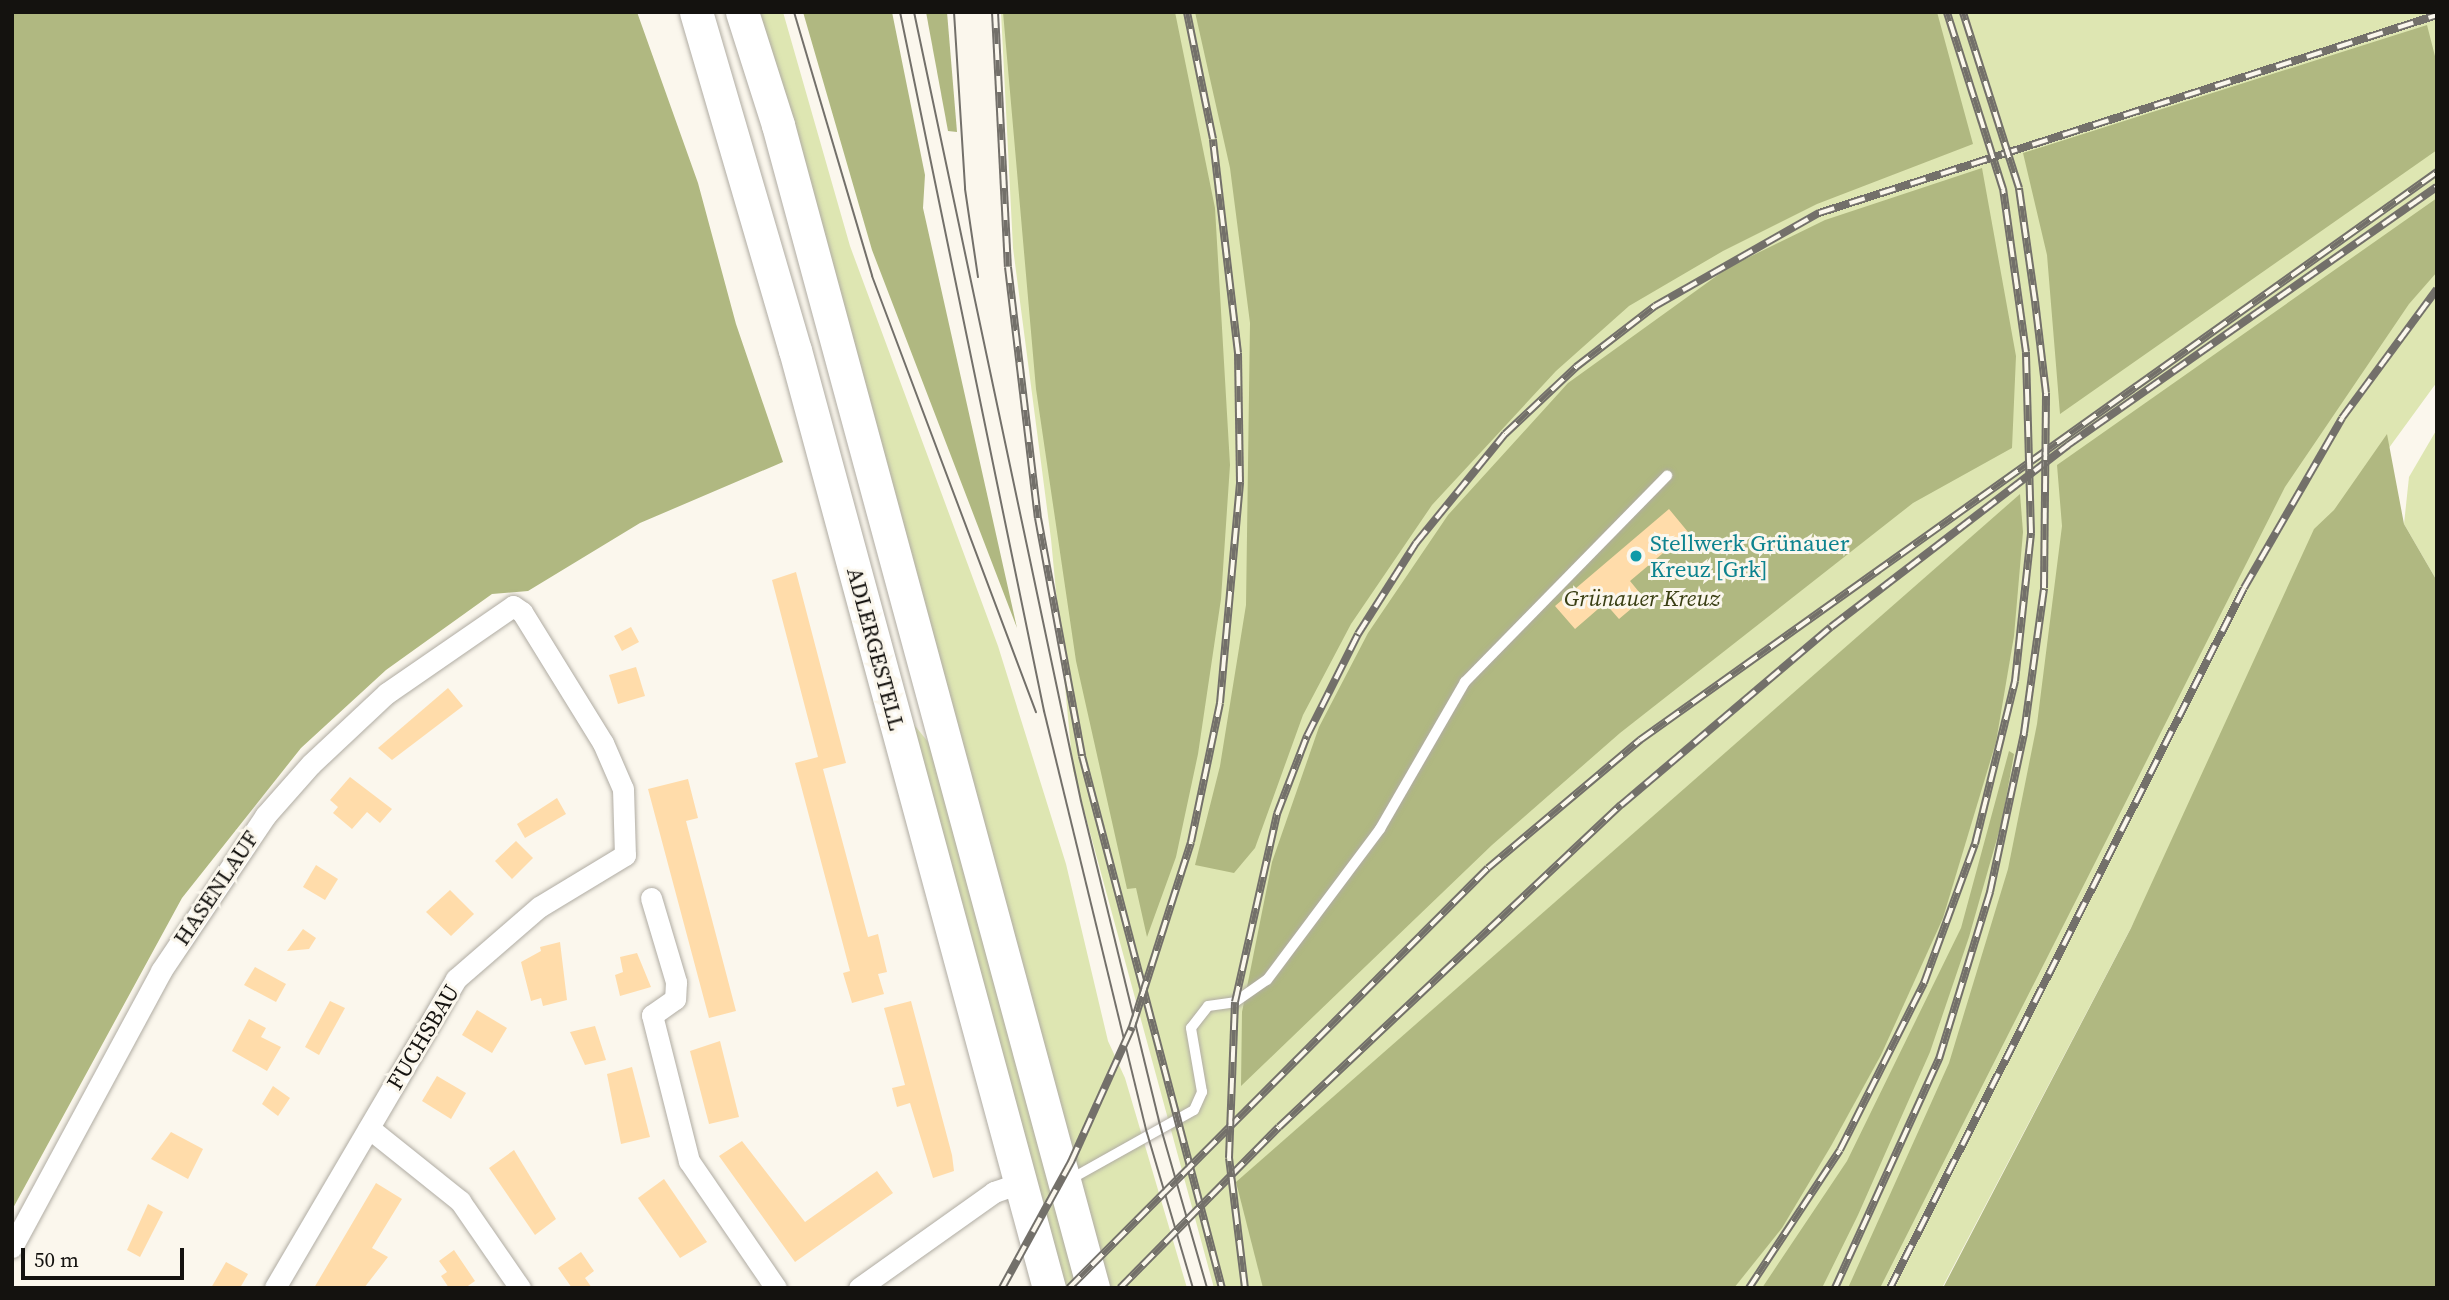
<!DOCTYPE html>
<meta charset="utf-8">
<style>
body{margin:0}
#map{position:relative;width:2449px;height:1300px;overflow:hidden;background:#fbf7ed;font-family:"Source Serif 4",serif}
div>[style]{position:absolute}
[style*='--x']{left:calc(var(--x)*1px);top:calc(var(--y)*1px);width:calc(var(--w)*1px);rotate:calc(var(--a)*1deg)}
.green>*{inset:0;background:#dee6b2}
.forest>*{inset:0;background:#b0b881}
.building>*{inset:0;background:#ffdcaa}
.roads{filter:drop-shadow(0 0 2px #b0aca3) drop-shadow(0 0 2px #b0aca3)}
.lane>*{height:10px;margin:-5px;padding:0 5px;transform-origin:5px;border-radius:5px;background:#fff}
.street>*{height:21px;margin:-10.5px;padding:0 10.5px;transform-origin:10.5px;border-radius:10.5px;background:#fff}
.primary>*{height:33px;margin:-16.5px;padding:0 16.5px;transform-origin:16.5px;border-radius:16.5px;background:#fff}
.tram>*{height:2px;margin:-1px;padding:0 1px;transform-origin:1px;border-radius:1px;background:#73706a}
.rail>*{height:8px;margin-top:-4px;transform-origin:0;background:repeating-linear-gradient(90deg,#fbf7ed 0 16px,#73706a 0 32px);box-sizing:border-box;border-block:2px solid #73706a}
.dots>*{width:19px;height:19px;translate:-50% -50%;box-sizing:border-box;border:4px solid #fbf7ed;border-radius:50%}
span{translate:-50% -50%;white-space:nowrap;text-align:center;line-height:1.15;-webkit-text-stroke:6px #fbf7ed;paint-order:stroke}
.culture-label{font-size:23px;color:#0d838f}
.left{translate:0 -50%;text-align:left}
.park-label{font-size:23px;color:#393e13;font-style:italic}
.street-label{font-size:23px;color:#14120f}
.frame{position:absolute;inset:0;border:14px solid #14120f;pointer-events:none}
.scale{position:absolute;left:21px;top:1248px;width:163px;height:32px;box-sizing:border-box;border:4px solid #14120f;border-top:0;padding-left:9px;font-size:21px;line-height:24px;white-space:nowrap;color:#14120f;-webkit-text-stroke:5px #fbf7ed;paint-order:stroke}
</style>
<div id="map">
<div class="green">
<div style="clip-path:polygon(758px 12px,783px 12px,850px 246px,998px 646px,1066px 864px,1108px 1041px,1125px 1078px,1187px 1288px,1107px 1288px)"></div>
<div style="clip-path:polygon(1001px 12px,2437px 12px,2437px 382px,2367px 478px,1942px 1288px,1214px 1288px,1073px 770px,1051px 539px,1013px 248px)"></div>
<div style="clip-path:polygon(2437px 429px,2437px 581px,2404px 524px,2409px 477px)"></div>
<div style="clip-path:polygon(911px 721px,929px 743px,1077px 1288px,1064px 1288px)"></div>
</div>
<div class="forest">
<div style="clip-path:polygon(12px 12px,637px 12px,698px 183px,736px 324px,783px 462px,640px 523px,528px 591px,492px 594px,386px 670px,301px 748px,182px 898px,12px 1210px)"></div>
<div style="clip-path:polygon(803px 12px,892px 12px,925px 175px,923px 208px,1017px 628px,872px 250px)"></div>
<div style="clip-path:polygon(926px 12px,947px 12px,957px 132px,948px 131px)"></div>
<div style="clip-path:polygon(1003px 12px,1175px 12px,1215px 208px,1230px 465px,1221px 599px,1198px 754px,1176px 857px,1147px 937px,1136px 888px,1127px 889px,1076px 661px,1036px 389px)"></div>
<div style="clip-path:polygon(1195px 12px,1937px 12px,1973px 144px,1817px 204px,1723px 251px,1629px 306px,1556px 371px,1432px 505px,1351px 624px,1303px 715px,1255px 848px,1234px 873px,1195px 865px,1220px 766px,1246px 605px,1250px 323px,1230px 168px)"></div>
<div style="clip-path:polygon(2427px 25px,2437px 64px,2437px 150px,2060px 414px,2047px 255px,2023px 153px)"></div>
<div style="clip-path:polygon(1982px 168px,2016px 356px,2012px 448px,1913px 503px,1620px 733px,1492px 845px,1241px 1086px,1242px 1012px,1272px 862px,1319px 727px,1368px 633px,1448px 515px,1568px 383px,1729px 267px,1825px 220px)"></div>
<div style="clip-path:polygon(2437px 198px,2437px 272px,2409px 304px,2285px 487px,1880px 1288px,1848px 1288px,1949px 1063px,2008px 869px,2037px 724px,2062px 526px,2057px 465px)"></div>
<div style="clip-path:polygon(2387px 434px,2404px 524px,2437px 581px,2437px 1288px,1943px 1288px,2131px 928px,2314px 529px,2334px 510px)"></div>
<div style="clip-path:polygon(2020px 494px,2023px 532px,2014px 636px,1996px 742px,1943px 918px,1881px 1055px,1831px 1146px,1782px 1228px,1734px 1288px,1263px 1288px,1236px 1182px)"></div>
<div style="clip-path:polygon(2009px 751px,2014px 754px,2002px 821px,1969px 937px,1930px 1052px,1858px 1215px,1822px 1288px,1762px 1288px,1847px 1161px,1961px 928px)"></div>
</div>
<div class="building">
<div style="clip-path:polygon(1669px 509px,1688px 532px,1630px 581px,1644px 598px,1619px 619px,1605px 603px,1575px 629px,1555px 606px)"></div>
<div style="clip-path:polygon(796px 572px,846px 763px,823px 769px,868px 937px,878px 934px,887px 972px,878px 974px,884px 994px,852px 1003px,843px 973px,850px 971px,795px 763px,818px 757px,772px 580px)"></div>
<div style="clip-path:polygon(631px 627px,639px 642px,622px 651px,614px 636px)"></div>
<div style="clip-path:polygon(636px 667px,645px 696px,618px 704px,609px 675px)"></div>
<div style="clip-path:polygon(448px 688px,463px 706px,392px 760px,378px 748px)"></div>
<div style="clip-path:polygon(350px 777px,392px 809px,380px 823px,367px 812px,352px 829px,333px 813px,338px 807px,330px 800px)"></div>
<div style="clip-path:polygon(688px 779px,698px 818px,686px 821px,736px 1011px,709px 1018px,648px 789px)"></div>
<div style="clip-path:polygon(557px 798px,566px 814px,525px 838px,517px 824px)"></div>
<div style="clip-path:polygon(516px 841px,533px 858px,512px 879px,495px 861px)"></div>
<div style="clip-path:polygon(316px 865px,338px 879px,325px 900px,303px 887px)"></div>
<div style="clip-path:polygon(450px 890px,474px 914px,451px 936px,426px 912px)"></div>
<div style="clip-path:polygon(303px 929px,316px 938px,309px 949px,287px 951px)"></div>
<div style="clip-path:polygon(560px 942px,567px 1000px,543px 1006px,541px 998px,531px 1001px,521px 962px,541px 951px,540px 947px)"></div>
<div style="clip-path:polygon(637px 953px,651px 987px,620px 996px,615px 975px,623px 972px,620px 957px)"></div>
<div style="clip-path:polygon(255px 967px,286px 984px,276px 1002px,244px 985px)"></div>
<div style="clip-path:polygon(330px 1001px,345px 1008px,319px 1055px,305px 1047px)"></div>
<div style="clip-path:polygon(911px 1001px,952px 1155px,954px 1171px,933px 1178px,910px 1103px,897px 1107px,892px 1088px,905px 1085px,884px 1008px)"></div>
<div style="clip-path:polygon(477px 1010px,507px 1028px,492px 1053px,462px 1035px)"></div>
<div style="clip-path:polygon(249px 1019px,266px 1028px,261px 1037px,281px 1047px,267px 1071px,232px 1051px)"></div>
<div style="clip-path:polygon(595px 1026px,606px 1060px,585px 1065px,570px 1032px)"></div>
<div style="clip-path:polygon(720px 1041px,739px 1117px,709px 1124px,690px 1051px)"></div>
<div style="clip-path:polygon(632px 1067px,650px 1137px,621px 1144px,607px 1074px)"></div>
<div style="clip-path:polygon(437px 1076px,466px 1093px,451px 1119px,422px 1101px)"></div>
<div style="clip-path:polygon(273px 1086px,290px 1098px,278px 1116px,262px 1104px)"></div>
<div style="clip-path:polygon(171px 1132px,203px 1149px,188px 1179px,151px 1159px)"></div>
<div style="clip-path:polygon(742px 1141px,805px 1222px,877px 1171px,893px 1193px,795px 1262px,719px 1156px)"></div>
<div style="clip-path:polygon(514px 1150px,556px 1219px,535px 1235px,489px 1168px)"></div>
<div style="clip-path:polygon(664px 1179px,707px 1242px,680px 1258px,638px 1198px)"></div>
<div style="clip-path:polygon(376px 1183px,402px 1199px,372px 1248px,388px 1257px,364px 1288px,314px 1288px)"></div>
<div style="clip-path:polygon(148px 1204px,163px 1212px,140px 1257px,127px 1250px)"></div>
<div style="clip-path:polygon(454px 1250px,475px 1281px,465px 1288px,449px 1288px,441px 1276px,447px 1272px,439px 1261px)"></div>
<div style="clip-path:polygon(581px 1252px,594px 1271px,585px 1278px,592px 1288px,572px 1288px,558px 1268px)"></div>
<div style="clip-path:polygon(226px 1262px,248px 1274px,240px 1288px,211px 1288px)"></div>
</div>
<div class="roads">
<div class="lane">
<div style="--x:1069;--y:1180;--w:143;--a:-29.2"></div>
<div style="--x:1194;--y:1110;--w:20;--a:-66"></div>
<div style="--x:1202;--y:1092;--w:65;--a:-99.8"></div>
<div style="--x:1191;--y:1028;--w:28;--a:-52"></div>
<div style="--x:1208;--y:1006;--w:27;--a:-8"></div>
<div style="--x:1235;--y:1002;--w:39;--a:-35"></div>
<div style="--x:1267;--y:980;--w:189;--a:-53.2"></div>
<div style="--x:1380;--y:829;--w:170;--a:-60"></div>
<div style="--x:1465;--y:682;--w:289;--a:-45.6"></div>
</div>
<div class="street">
<div style="--x:651;--y:898;--w:88;--a:73.4"></div>
<div style="--x:676;--y:982;--w:17;--a:93"></div>
<div style="--x:675;--y:999;--w:28;--a:145"></div>
<div style="--x:652;--y:1015;--w:151;--a:75.8"></div>
<div style="--x:689;--y:1161;--w:154;--a:55.6"></div>
<div style="--x:369;--y:1128;--w:117;--a:38.7"></div>
<div style="--x:460;--y:1201;--w:106;--a:55.4"></div>
<div style="--x:12;--y:1247;--w:314;--a:-61.6"></div>
<div style="--x:161;--y:971;--w:187;--a:-56.1"></div>
<div style="--x:265;--y:816;--w:69;--a:-48.5"></div>
<div style="--x:311;--y:764;--w:104;--a:-43.1"></div>
<div style="--x:387;--y:693;--w:153;--a:-34.6"></div>
<div style="--x:513;--y:606;--w:11;--a:34"></div>
<div style="--x:522;--y:612;--w:154;--a:58.3"></div>
<div style="--x:603;--y:743;--w:50;--a:66.5"></div>
<div style="--x:623;--y:789;--w:66;--a:88.3"></div>
<div style="--x:625;--y:855;--w:100;--a:148.8"></div>
<div style="--x:539;--y:907;--w:110;--a:139.1"></div>
<div style="--x:456;--y:979;--w:358;--a:120.4"></div>
<div style="--x:859;--y:1288;--w:166;--a:-35.4"></div>
<div style="--x:994;--y:1192;--w:28;--a:-19"></div>
</div>
<div class="primary">
<div style="--x:696;--y:12;--w:352;--a:73.7"></div>
<div style="--x:795;--y:350;--w:972;--a:74.85"></div>
<div style="--x:742;--y:12;--w:119;--a:72.3"></div>
<div style="--x:778;--y:125;--w:1205;--a:74.84"></div>
</div>
</div>
<div class="tram">
<div style="--x:794;--y:12;--w:275;--a:73.5"></div>
<div style="--x:872;--y:276;--w:466;--a:69.4"></div>
<div style="--x:900;--y:12;--w:714;--a:78.36"></div>
<div style="--x:1044;--y:711;--w:434;--a:76.3"></div>
<div style="--x:1147;--y:1133;--w:162;--a:73.5"></div>
<div style="--x:914;--y:12;--w:806;--a:78.05"></div>
<div style="--x:1081;--y:801;--w:333;--a:76.3"></div>
<div style="--x:1160;--y:1125;--w:170;--a:73.9"></div>
<div style="--x:954;--y:12;--w:177;--a:86.4"></div>
<div style="--x:965;--y:189;--w:89;--a:81.6"></div>
</div>
<div class="rail">
<div style="--x:995;--y:12;--w:255;--a:87.1"></div>
<div style="--x:1008;--y:267;--w:253;--a:83.2"></div>
<div style="--x:1038;--y:518;--w:242;--a:79.5"></div>
<div style="--x:1082;--y:756;--w:550;--a:75.26"></div>
<div style="--x:1002;--y:1288;--w:144;--a:-61.3"></div>
<div style="--x:1071;--y:1162;--w:148;--a:-65.7"></div>
<div style="--x:1132;--y:1027;--w:194;--a:-72.3"></div>
<div style="--x:1191;--y:842;--w:142;--a:-78.2"></div>
<div style="--x:1220;--y:703;--w:222;--a:-84.8"></div>
<div style="--x:1240;--y:482;--w:129;--a:-90.9"></div>
<div style="--x:1238;--y:353;--w:215;--a:-96.7"></div>
<div style="--x:1213;--y:139;--w:130;--a:-101.6"></div>
<div style="--x:1069;--y:1288;--w:593;--a:-45.07"></div>
<div style="--x:1488;--y:868;--w:199;--a:-40.1"></div>
<div style="--x:1640;--y:740;--w:979;--a:-35.48"></div>
<div style="--x:1120;--y:1288;--w:226;--a:-45.4"></div>
<div style="--x:1279;--y:1127;--w:470;--a:-43.3"></div>
<div style="--x:1621;--y:805;--w:275;--a:-40.3"></div>
<div style="--x:1831;--y:627;--w:299;--a:-37.5"></div>
<div style="--x:2068;--y:445;--w:450;--a:-35"></div>
<div style="--x:1245;--y:1288;--w:131;--a:-97"></div>
<div style="--x:1229;--y:1158;--w:156;--a:-87.8"></div>
<div style="--x:1235;--y:1002;--w:193;--a:-77.4"></div>
<div style="--x:1277;--y:814;--w:84;--a:-69"></div>
<div style="--x:1307;--y:736;--w:114;--a:-63.4"></div>
<div style="--x:1358;--y:634;--w:108;--a:-57.5"></div>
<div style="--x:1416;--y:543;--w:141;--a:-50.8"></div>
<div style="--x:1505;--y:434;--w:98;--a:-43.3"></div>
<div style="--x:1576;--y:367;--w:100;--a:-37.7"></div>
<div style="--x:1655;--y:306;--w:189;--a:-29.6"></div>
<div style="--x:1819;--y:213;--w:649;--a:-17.76"></div>
<div style="--x:1749;--y:1288;--w:165;--a:-56.6"></div>
<div style="--x:1840;--y:1150;--w:187;--a:-63.3"></div>
<div style="--x:1924;--y:983;--w:148;--a:-69.9"></div>
<div style="--x:1975;--y:844;--w:168;--a:-76.2"></div>
<div style="--x:2015;--y:681;--w:149;--a:-83.8"></div>
<div style="--x:2031;--y:533;--w:181;--a:-91.6"></div>
<div style="--x:2026;--y:352;--w:165;--a:-98"></div>
<div style="--x:2003;--y:189;--w:186;--a:-107.6"></div>
<div style="--x:1835;--y:1288;--w:252;--a:-65.6"></div>
<div style="--x:1939;--y:1059;--w:175;--a:-73"></div>
<div style="--x:1990;--y:892;--w:163;--a:-77.9"></div>
<div style="--x:2024;--y:733;--w:146;--a:-82.1"></div>
<div style="--x:2044;--y:588;--w:195;--a:-89.4"></div>
<div style="--x:2046;--y:393;--w:93;--a:-96.8"></div>
<div style="--x:2035;--y:301;--w:114;--a:-98.1"></div>
<div style="--x:2019;--y:188;--w:185;--a:-107.7"></div>
<div style="--x:1890;--y:1288;--w:784;--a:-63.17"></div>
<div style="--x:2244;--y:588;--w:196;--a:-60"></div>
<div style="--x:2342;--y:418;--w:160;--a:-53.6"></div>
</div>
<div class="dots">
<div style="left:1636px;top:556px;background:#0f9aa8"></div>
</div>
<div class="culture-label">
<span class="left" style="left:1650px;top:556px">Stellwerk Grünauer<br>Kreuz [Grk]</span>
</div>
<div class="park-label">
<span style="left:1642px;top:598px">Grünauer Kreuz</span>
</div>
<div class="street-label">
<span style="left:876px;top:649px;rotate:75deg">ADLERGESTELL</span>
<span style="left:216px;top:888px;rotate:-56deg">HASENLAUF</span>
<span style="left:423px;top:1037px;rotate:-59deg">FUCHSBAU</span>
</div>
<div class="frame"></div>
<div class="scale">50 m</div>
</div>
